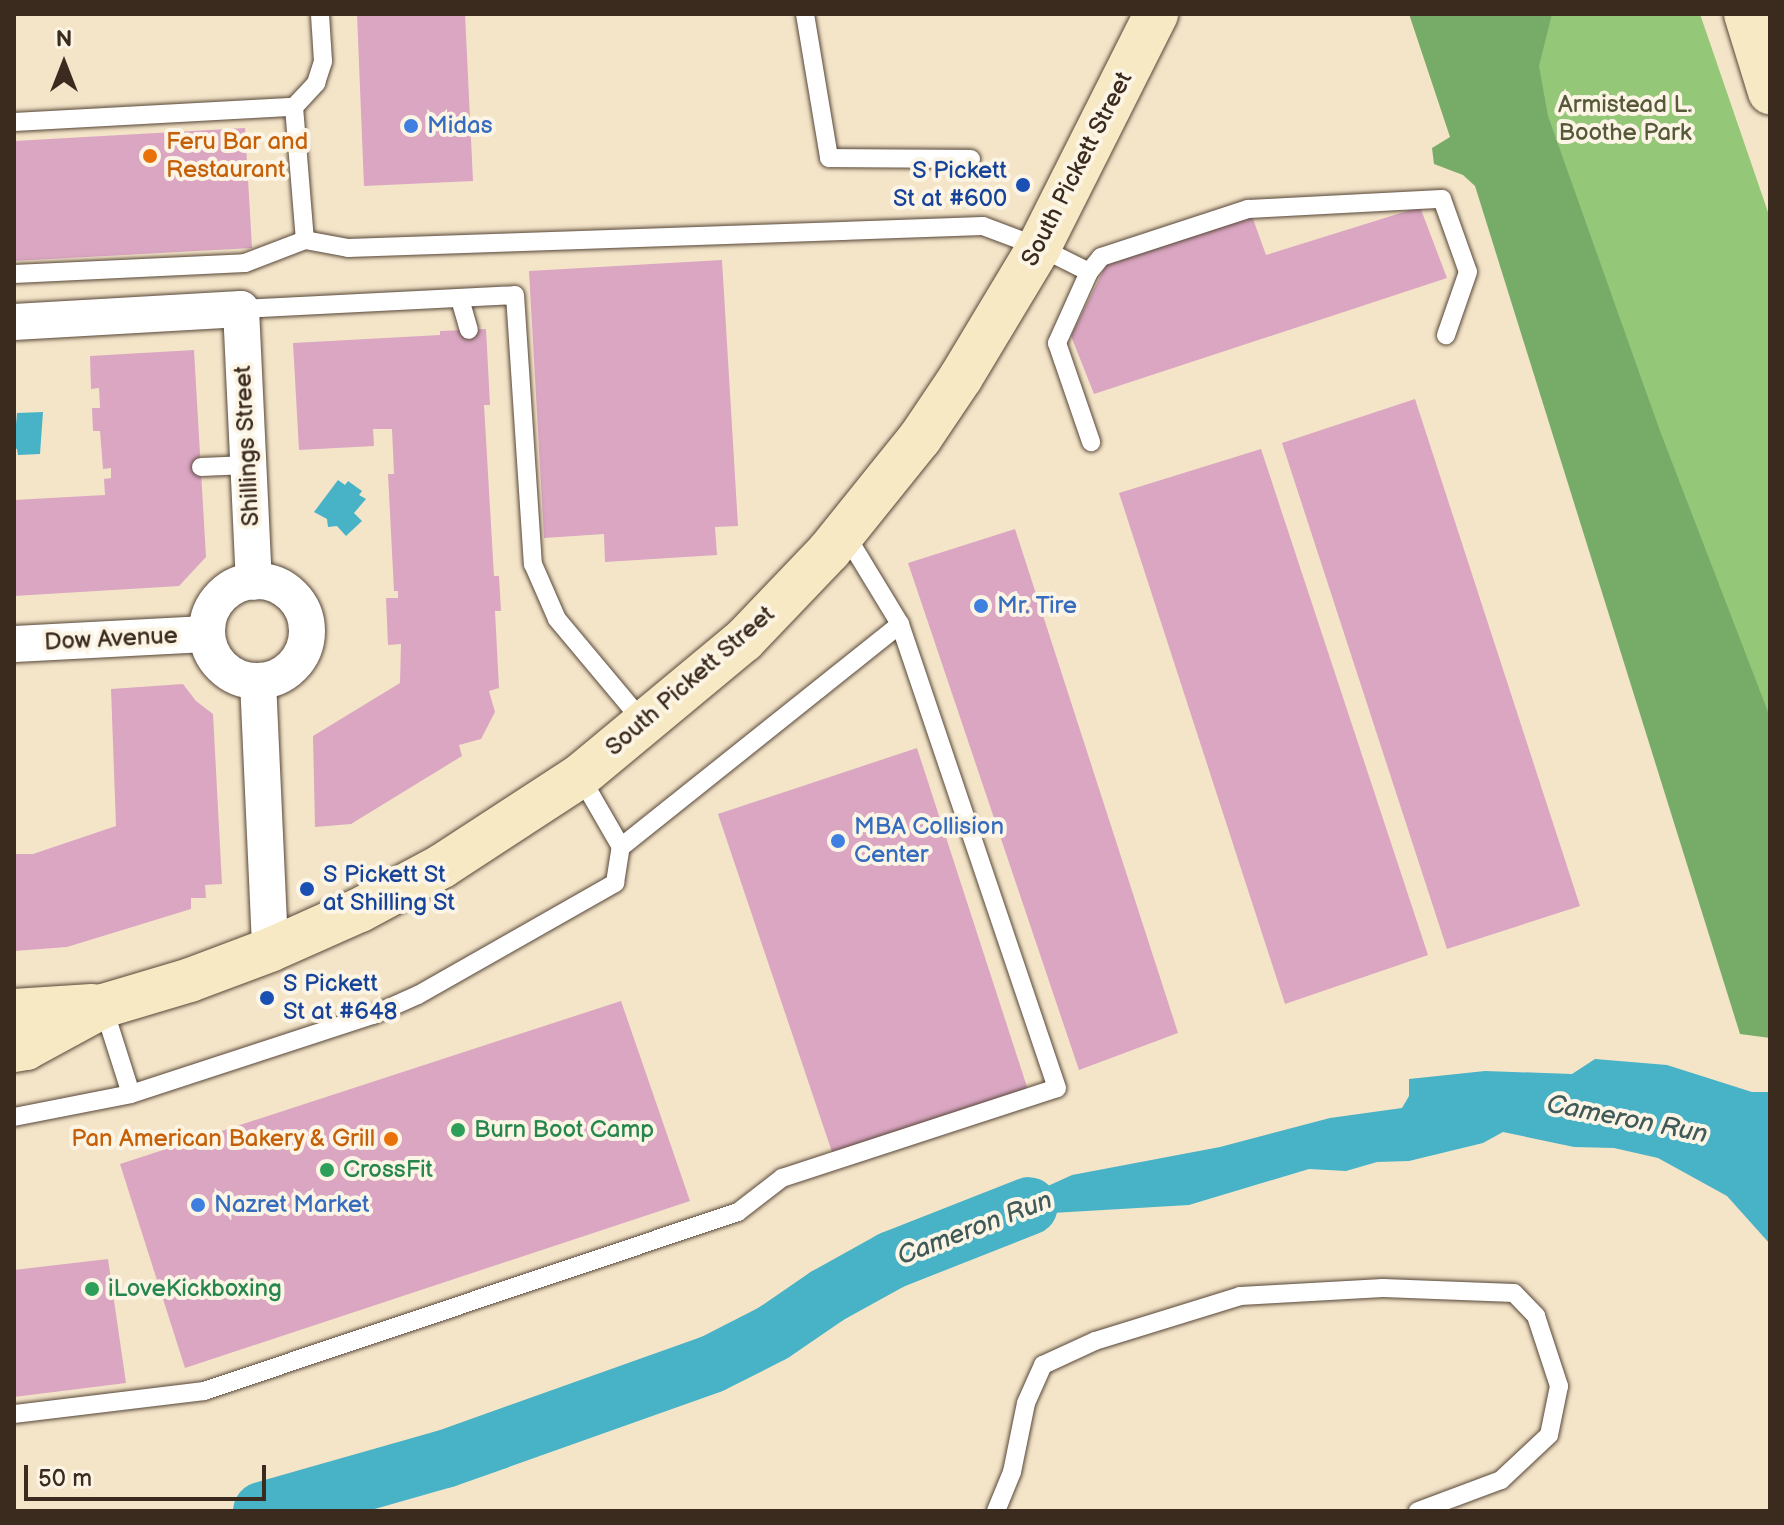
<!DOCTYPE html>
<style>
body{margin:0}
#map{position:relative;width:1784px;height:1525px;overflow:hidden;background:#f4e5c9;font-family:"Balsamiq Sans",sans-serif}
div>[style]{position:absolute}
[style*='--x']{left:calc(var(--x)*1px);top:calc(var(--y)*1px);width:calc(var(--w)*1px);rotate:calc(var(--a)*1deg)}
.green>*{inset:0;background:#94c778}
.forest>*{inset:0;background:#77ac68}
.water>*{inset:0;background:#48b2c6}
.river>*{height:58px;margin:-29px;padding:0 29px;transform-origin:29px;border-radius:29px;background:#48b2c6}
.building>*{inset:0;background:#daa6c2}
.roads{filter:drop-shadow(0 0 2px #574638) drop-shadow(0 0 2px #574638)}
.lane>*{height:18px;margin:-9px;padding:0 9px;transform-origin:9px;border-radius:9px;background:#fff}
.street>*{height:36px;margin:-18px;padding:0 18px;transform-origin:18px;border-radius:18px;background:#fff}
.street>.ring{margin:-18px;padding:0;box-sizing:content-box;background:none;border:36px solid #fff;border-radius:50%}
.secondary>*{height:44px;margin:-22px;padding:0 22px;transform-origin:22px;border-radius:22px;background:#f6e9c3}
.dots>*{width:22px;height:22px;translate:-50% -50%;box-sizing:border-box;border:4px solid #fcf5e5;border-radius:50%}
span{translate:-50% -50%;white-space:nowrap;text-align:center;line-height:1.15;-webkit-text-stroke:8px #fcf5e5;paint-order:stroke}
.park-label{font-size:24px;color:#565939}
.shop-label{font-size:24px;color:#366cbe}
.left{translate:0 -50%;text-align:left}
.food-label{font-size:24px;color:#c56008}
.right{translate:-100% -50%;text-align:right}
.street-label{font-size:24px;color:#3b2a1e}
.transit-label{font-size:24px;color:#164399}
.leisure-label{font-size:24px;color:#27864d}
.water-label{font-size:26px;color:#405a59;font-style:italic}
.frame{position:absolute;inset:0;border:16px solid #3b2a1e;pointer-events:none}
.north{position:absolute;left:24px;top:24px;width:80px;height:80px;-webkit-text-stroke:6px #fcf5e5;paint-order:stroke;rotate:0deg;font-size:22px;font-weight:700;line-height:32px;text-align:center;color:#3b2a1e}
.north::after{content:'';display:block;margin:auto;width:28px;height:36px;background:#3b2a1e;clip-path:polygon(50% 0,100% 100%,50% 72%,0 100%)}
.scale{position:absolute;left:24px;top:1465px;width:242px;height:36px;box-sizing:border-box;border:4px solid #3b2a1e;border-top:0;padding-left:10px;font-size:24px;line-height:28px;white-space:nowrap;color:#3b2a1e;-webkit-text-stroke:6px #fcf5e5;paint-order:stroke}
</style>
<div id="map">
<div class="green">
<div style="clip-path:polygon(1479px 14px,1700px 14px,1770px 218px,1770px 845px)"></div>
</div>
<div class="forest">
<div style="clip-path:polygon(1409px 14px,1552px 14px,1539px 66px,1548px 116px,1660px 431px,1770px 717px,1770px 1038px,1740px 1034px,1475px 186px,1463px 175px,1434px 164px,1432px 148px,1450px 137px)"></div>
</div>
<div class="water">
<div style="clip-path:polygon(43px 412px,40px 454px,18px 455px,17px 449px,14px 448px,17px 413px)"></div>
<div style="clip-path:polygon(338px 480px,345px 485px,348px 481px,362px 491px,359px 495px,366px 499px,354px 513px,362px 521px,346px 536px,337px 526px,328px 527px,327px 519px,314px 512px)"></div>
<div style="clip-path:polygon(1595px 1059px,1667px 1065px,1752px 1092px,1770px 1092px,1770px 1244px,1727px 1196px,1658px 1158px,1614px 1148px,1574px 1147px,1503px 1132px,1483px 1143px,1409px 1161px,1377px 1162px,1346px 1171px,1309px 1169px,1189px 1205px,1052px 1213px,955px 1237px,997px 1209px,1072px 1175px,1220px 1147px,1330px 1118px,1402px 1108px,1409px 1096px,1409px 1079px,1485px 1071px,1572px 1074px)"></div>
</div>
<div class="river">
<div style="--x:262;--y:1511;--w:190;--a:-15.9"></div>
<div style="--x:445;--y:1459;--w:283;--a:-19.6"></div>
<div style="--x:712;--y:1364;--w:68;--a:-26.9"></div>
<div style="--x:773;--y:1333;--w:65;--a:-34.4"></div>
<div style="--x:827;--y:1296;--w:74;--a:-29"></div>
<div style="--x:892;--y:1260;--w:147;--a:-21.5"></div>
</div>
<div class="building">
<div style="clip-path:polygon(357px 14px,465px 14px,473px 181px,364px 186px)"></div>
<div style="clip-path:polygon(245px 128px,252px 248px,14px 261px,14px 141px)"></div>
<div style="clip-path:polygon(1420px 207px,1447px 278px,1094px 394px,1071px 336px,1108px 261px,1252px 216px,1266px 255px)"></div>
<div style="clip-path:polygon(722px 260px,738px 526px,715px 527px,717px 555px,605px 562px,604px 534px,544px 538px,529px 271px)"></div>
<div style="clip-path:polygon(486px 329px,490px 405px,484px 405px,494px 576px,499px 576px,501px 611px,495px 611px,499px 688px,489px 691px,495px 712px,481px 739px,459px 745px,462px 756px,351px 824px,315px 827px,313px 736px,400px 683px,401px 644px,388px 645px,386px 598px,398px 598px,398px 591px,394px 591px,388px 474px,394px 474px,392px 429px,373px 429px,374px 446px,299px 450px,293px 343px,440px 335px,440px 331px)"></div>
<div style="clip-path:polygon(194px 350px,206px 557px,179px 586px,14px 596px,14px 500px,105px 495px,104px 479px,111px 478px,111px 468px,103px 469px,100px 431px,93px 431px,92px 408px,100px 408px,99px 388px,91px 389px,90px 356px)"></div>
<div style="clip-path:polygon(1415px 399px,1580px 906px,1447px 949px,1282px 443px)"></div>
<div style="clip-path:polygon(1261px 449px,1428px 955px,1285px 1004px,1119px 493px)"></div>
<div style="clip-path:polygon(1015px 529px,1178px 1033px,1079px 1070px,908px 563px)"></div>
<div style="clip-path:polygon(183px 684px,196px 701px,213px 714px,222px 884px,205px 885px,206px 898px,191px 898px,191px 909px,67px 947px,14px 951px,14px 854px,33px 854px,116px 826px,111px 689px)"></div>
<div style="clip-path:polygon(917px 748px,1028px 1090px,833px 1155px,718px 814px)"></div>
<div style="clip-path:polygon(621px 1001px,690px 1201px,185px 1368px,120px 1164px)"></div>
<div style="clip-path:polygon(108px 1259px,126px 1383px,14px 1397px,14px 1270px)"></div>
</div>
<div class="roads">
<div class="lane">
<div style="--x:805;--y:14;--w:146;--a:80.5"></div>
<div style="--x:829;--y:158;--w:142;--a:0.4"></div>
<div style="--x:294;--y:107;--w:133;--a:85.3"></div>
<div style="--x:14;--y:122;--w:280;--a:-3.1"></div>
<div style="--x:294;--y:107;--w:33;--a:-47"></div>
<div style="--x:316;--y:83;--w:23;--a:-72"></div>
<div style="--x:323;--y:61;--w:47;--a:-93.7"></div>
<div style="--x:1089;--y:272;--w:19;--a:-51"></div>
<div style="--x:1101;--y:257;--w:155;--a:-18.1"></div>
<div style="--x:1248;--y:209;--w:194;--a:-3"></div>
<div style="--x:1442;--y:199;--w:77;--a:70.4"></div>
<div style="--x:1468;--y:272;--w:67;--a:109.2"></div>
<div style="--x:14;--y:274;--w:231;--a:-2.7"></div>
<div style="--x:245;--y:263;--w:64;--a:-21"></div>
<div style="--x:305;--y:240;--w:44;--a:10.5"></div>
<div style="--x:348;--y:248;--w:635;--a:-1.98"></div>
<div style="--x:983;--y:226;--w:60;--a:20.6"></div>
<div style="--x:1039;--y:247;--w:56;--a:26.6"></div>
<div style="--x:1089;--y:272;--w:78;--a:114.3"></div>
<div style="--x:1057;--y:343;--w:105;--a:71"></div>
<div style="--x:460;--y:299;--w:32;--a:74"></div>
<div style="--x:241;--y:309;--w:274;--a:-2.9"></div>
<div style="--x:515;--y:295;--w:270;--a:86.2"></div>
<div style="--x:533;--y:564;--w:60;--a:66.4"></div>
<div style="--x:557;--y:619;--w:136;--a:50.1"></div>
<div style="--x:201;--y:467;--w:47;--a:-2.4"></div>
<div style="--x:580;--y:776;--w:82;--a:60"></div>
<div style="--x:103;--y:1006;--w:92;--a:72.3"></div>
<div style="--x:14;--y:1117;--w:119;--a:-11.1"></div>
<div style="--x:131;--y:1094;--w:255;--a:-18.1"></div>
<div style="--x:373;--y:1015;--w:49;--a:-24"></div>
<div style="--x:418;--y:995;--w:227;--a:-29.6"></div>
<div style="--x:615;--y:883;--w:36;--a:-81"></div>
<div style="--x:621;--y:847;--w:357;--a:-38.6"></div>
<div style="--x:14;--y:1414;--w:191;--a:-6.9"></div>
<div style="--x:204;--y:1391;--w:563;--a:-18.53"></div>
<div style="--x:738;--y:1212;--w:56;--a:-37.7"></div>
<div style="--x:782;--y:1178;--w:289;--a:-18.1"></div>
<div style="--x:1057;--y:1088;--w:490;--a:-108.7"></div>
<div style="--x:900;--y:624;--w:108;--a:-121.3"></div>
<div style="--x:996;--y:1511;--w:42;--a:-67.7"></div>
<div style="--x:1012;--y:1472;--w:70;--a:-78.5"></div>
<div style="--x:1026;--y:1403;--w:42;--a:-65.9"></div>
<div style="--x:1043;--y:1365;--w:57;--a:-24.8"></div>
<div style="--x:1095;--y:1341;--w:152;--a:-17.2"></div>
<div style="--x:1240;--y:1296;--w:143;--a:-3.2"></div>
<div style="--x:1383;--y:1288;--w:131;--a:2.2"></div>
<div style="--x:1514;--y:1293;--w:32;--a:46"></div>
<div style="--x:1536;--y:1316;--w:74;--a:71.8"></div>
<div style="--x:1559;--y:1386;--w:50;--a:101.5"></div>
<div style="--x:1549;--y:1435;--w:66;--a:136.8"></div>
<div style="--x:1501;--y:1480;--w:89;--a:159.5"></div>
</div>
<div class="street">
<div style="--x:14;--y:322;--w:227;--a:-3.3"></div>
<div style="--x:241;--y:309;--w:273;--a:87.3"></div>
<div class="ring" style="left:207px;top:581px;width:64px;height:64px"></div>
<div style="--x:14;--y:644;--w:193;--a:-3"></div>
<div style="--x:258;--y:681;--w:269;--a:87.4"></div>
</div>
<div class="secondary">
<div style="--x:1746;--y:14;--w:82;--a:72.9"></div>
<div style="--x:14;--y:1011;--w:78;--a:-3.7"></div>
<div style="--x:14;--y:1050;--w:12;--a:-9"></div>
<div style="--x:26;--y:1048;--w:88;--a:-28.6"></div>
<div style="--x:103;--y:1006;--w:91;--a:-16.6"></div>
<div style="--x:190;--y:980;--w:85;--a:-20.6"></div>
<div style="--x:270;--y:950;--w:98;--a:-24"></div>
<div style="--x:360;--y:910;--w:93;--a:-28.2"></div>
<div style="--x:442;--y:866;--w:165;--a:-33.1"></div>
<div style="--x:580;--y:776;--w:213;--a:-39.7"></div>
<div style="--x:744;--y:640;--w:123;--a:-46.3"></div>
<div style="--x:829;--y:551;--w:145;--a:-51.2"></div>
<div style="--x:920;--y:438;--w:73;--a:-56.1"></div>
<div style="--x:961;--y:377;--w:152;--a:-59"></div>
<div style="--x:1039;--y:247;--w:261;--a:-63.3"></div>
</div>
</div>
<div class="dots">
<div style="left:411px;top:126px;background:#3f7fe0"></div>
<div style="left:150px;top:156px;background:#e8710a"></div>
<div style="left:1023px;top:185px;background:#1a4fb4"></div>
<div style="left:981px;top:606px;background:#3f7fe0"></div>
<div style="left:838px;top:841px;background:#3f7fe0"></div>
<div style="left:307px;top:889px;background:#1a4fb4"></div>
<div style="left:267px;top:998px;background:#1a4fb4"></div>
<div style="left:458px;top:1130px;background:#2e9e5b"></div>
<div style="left:391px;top:1139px;background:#e8710a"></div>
<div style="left:327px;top:1170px;background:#2e9e5b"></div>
<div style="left:198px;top:1205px;background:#3f7fe0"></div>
<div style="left:92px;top:1289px;background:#2e9e5b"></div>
</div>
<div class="park-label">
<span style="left:1625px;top:119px">Armistead L.<br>Boothe Park</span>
</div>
<div class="shop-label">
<span class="left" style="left:427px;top:126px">Midas</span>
<span class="left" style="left:997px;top:606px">Mr. Tire</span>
<span class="left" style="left:854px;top:841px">MBA Collision<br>Center</span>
<span class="left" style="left:214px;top:1205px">Nazret Market</span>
</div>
<div class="food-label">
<span class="left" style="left:166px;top:156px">Feru Bar and<br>Restaurant</span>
<span class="right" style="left:375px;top:1139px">Pan American Bakery &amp; Grill</span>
</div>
<div class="street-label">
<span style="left:1077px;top:169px;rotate:-63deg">South Pickett Street</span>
<span style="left:247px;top:446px;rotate:-93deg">Shillings Street</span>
<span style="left:111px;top:639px;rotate:-3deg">Dow Avenue</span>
<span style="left:690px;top:681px;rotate:-41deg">South Pickett Street</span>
</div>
<div class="transit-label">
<span class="right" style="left:1007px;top:185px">S Pickett<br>St at #600</span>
<span class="left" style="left:323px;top:889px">S Pickett St<br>at Shilling St</span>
<span class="left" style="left:283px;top:998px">S Pickett<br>St at #648</span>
</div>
<div class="leisure-label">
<span class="left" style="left:474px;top:1130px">Burn Boot Camp</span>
<span class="left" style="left:343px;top:1170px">CrossFit</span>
<span class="left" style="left:108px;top:1289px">iLoveKickboxing</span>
</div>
<div class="water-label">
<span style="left:1627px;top:1120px;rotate:11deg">Cameron Run</span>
<span style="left:975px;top:1229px;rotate:-21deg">Cameron Run</span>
</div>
<div class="frame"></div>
<div class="north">N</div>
<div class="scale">50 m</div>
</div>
